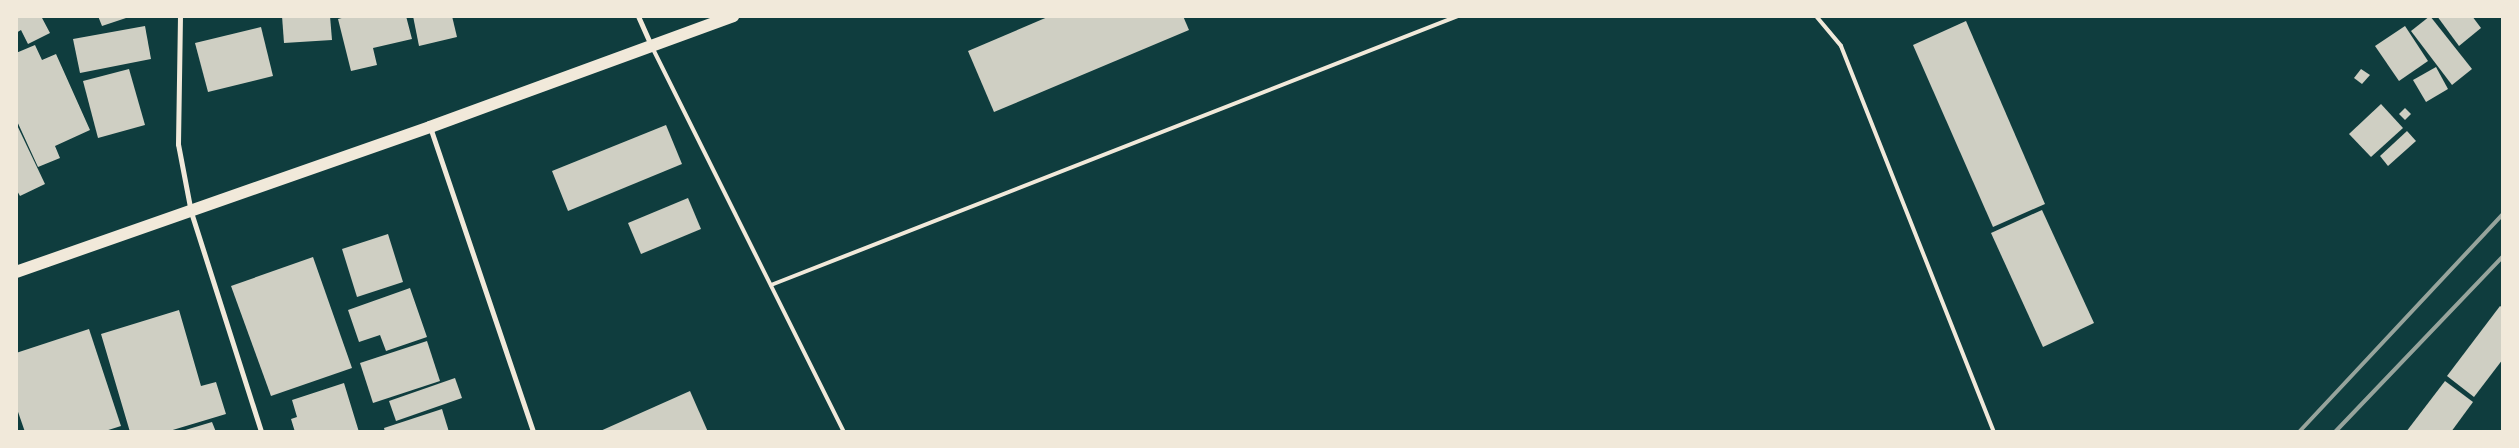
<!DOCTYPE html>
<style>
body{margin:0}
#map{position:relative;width:2519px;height:448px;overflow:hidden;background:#0f3d3e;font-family:Spectral,serif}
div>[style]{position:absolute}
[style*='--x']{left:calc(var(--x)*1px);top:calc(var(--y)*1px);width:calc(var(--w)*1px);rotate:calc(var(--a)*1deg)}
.building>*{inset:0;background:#cfcfc3}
.service>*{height:4px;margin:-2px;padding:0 2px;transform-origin:2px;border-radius:2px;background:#f1e9da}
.minor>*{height:5px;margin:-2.5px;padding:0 2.5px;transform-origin:2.5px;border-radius:2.5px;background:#f1e9da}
.primary>*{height:12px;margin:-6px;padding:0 6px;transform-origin:6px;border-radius:6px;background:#f1e9da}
.rail>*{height:4px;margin:-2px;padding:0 2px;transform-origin:2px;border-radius:2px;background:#97a49c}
span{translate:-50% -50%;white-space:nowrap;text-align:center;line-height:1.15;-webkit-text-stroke:4.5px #f1e9da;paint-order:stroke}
.frame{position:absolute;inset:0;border:18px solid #f1e9da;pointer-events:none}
</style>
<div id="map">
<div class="building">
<div style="clip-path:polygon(16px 16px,41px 16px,50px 33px,28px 44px,21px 30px,16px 33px)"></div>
<div style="clip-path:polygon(98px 16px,129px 16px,129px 17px,102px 26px)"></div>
<div style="clip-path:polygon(282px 16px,330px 16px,332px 40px,284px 43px)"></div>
<div style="clip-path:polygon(349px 16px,406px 16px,412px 39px,373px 48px,377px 65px,351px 71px,338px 19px)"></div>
<div style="clip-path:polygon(413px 16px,452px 16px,457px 37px,419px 46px)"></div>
<div style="clip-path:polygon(1050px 16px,1183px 16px,1189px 30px,994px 112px,968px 51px)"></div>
<div style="clip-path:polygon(2430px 16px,2472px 69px,2452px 85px,2411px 31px)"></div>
<div style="clip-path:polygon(2437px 16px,2472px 16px,2481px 28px,2459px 46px)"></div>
<div style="clip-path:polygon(1966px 21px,2045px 204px,1993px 227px,1913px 45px)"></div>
<div style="clip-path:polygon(145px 26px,151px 59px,80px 73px,73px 39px)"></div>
<div style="clip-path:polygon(2405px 26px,2428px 61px,2399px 81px,2375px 46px)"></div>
<div style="clip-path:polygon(261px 27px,273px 76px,208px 92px,195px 43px)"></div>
<div style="clip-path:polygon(35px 45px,42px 60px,56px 54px,90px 130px,55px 146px,60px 158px,38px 167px,16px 119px,16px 53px)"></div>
<div style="clip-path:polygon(2436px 67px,2448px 89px,2426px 102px,2413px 80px)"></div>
<div style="clip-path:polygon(129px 69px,145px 125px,98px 138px,83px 81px)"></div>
<div style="clip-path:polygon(2361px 69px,2370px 75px,2362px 84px,2354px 78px)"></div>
<div style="clip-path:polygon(2381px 104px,2403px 128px,2371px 157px,2349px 134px)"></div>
<div style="clip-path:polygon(2405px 108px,2411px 114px,2405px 120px,2399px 114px)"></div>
<div style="clip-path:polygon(16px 123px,45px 184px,20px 196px,16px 189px)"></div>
<div style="clip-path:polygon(666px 125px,682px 164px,568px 211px,552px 171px)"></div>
<div style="clip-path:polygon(2407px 131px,2416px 141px,2388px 166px,2380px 156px)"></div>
<div style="clip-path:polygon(688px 198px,701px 229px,641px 254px,628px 223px)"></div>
<div style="clip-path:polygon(2042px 210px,2094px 323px,2043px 347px,1991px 233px)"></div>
<div style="clip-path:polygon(388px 234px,403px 282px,357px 297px,342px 249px)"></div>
<div style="clip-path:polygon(313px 257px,352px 368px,271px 396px,231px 286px)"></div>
<div style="clip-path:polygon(410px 288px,427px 337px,386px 351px,380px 335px,359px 342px,348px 310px)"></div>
<div style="clip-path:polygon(2500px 306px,2503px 308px,2503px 359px,2474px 397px,2447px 376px)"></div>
<div style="clip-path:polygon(179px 310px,201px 386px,216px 382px,226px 414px,166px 432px,130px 432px,101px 334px)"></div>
<div style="clip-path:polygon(89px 329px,121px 426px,102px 432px,25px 432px,16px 406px,16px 353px)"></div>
<div style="clip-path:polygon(427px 341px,440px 381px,373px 403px,360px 363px)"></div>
<div style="clip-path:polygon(455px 378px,462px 398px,396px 421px,389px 401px)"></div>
<div style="clip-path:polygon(2445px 381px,2473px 402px,2451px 432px,2406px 432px)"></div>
<div style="clip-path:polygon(344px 383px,359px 432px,295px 432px,291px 419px,297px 417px,292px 400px)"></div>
<div style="clip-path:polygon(690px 391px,708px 432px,598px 432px)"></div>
<div style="clip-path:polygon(442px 409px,449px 432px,385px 432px,384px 428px)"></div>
<div style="clip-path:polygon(212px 422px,216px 432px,182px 432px,182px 431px)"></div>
</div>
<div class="service">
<div style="--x:1816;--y:16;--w:39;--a:50"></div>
<div style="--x:1841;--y:46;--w:415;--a:68.4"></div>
<div style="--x:653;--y:49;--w:428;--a:63.5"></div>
<div style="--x:771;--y:285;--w:738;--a:-21.38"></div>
</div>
<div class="minor">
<div style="--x:180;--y:16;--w:128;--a:90.9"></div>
<div style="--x:178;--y:144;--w:69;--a:79.2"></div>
<div style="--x:191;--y:212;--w:231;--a:72.3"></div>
<div style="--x:638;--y:16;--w:32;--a:66"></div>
<div style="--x:430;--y:127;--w:322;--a:71.3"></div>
</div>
<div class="primary">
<div style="--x:16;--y:272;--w:439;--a:-19.3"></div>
<div style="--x:430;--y:127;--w:323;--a:-20.1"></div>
</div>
<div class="rail">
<div style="--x:2299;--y:432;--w:299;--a:-46.9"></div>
<div style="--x:2335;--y:432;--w:243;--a:-46.3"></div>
</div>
<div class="frame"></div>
</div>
